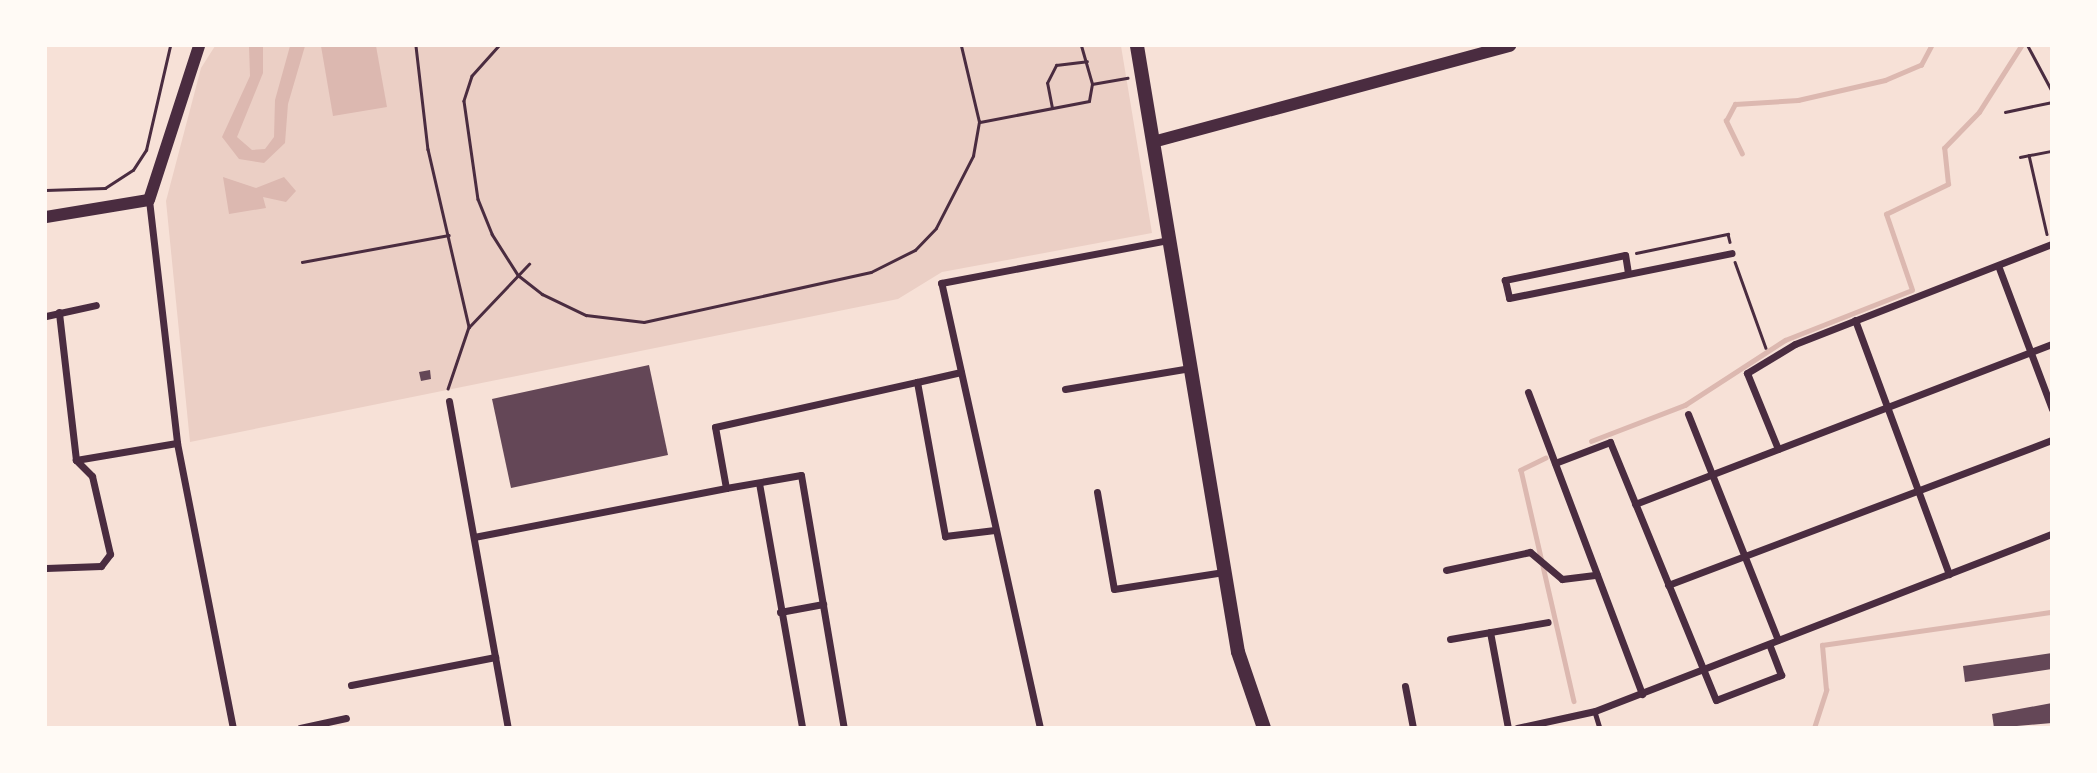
<!DOCTYPE html>
<style>
body{margin:0}
#map{position:relative;width:2097px;height:773px;overflow:hidden;background:#f7e1d7;font-family:Merriweather,serif}
div>[style]{position:absolute}
[style*='--x']{left:calc(var(--x)*1px);top:calc(var(--y)*1px);width:calc(var(--w)*1px);rotate:calc(var(--a)*1deg)}
.green>*{inset:0;background:#ebcfc5}
.water>*{inset:0;background:#dcb8b0}
.stream>*{height:4.5px;margin:-2.25px;padding:0 2.25px;transform-origin:2.25px;border-radius:2.25px;background:#dcb8b0}
.building>*{inset:0;background:#644757}
.path>*{height:2.5px;margin:-1.25px;padding:0 1.25px;transform-origin:1.25px;border-radius:1.25px;background:#4a2c40}
.service>*{height:4.5px;margin:-2.25px;padding:0 2.25px;transform-origin:2.25px;border-radius:2.25px;background:#4a2c40}
.minor>*{height:7px;margin:-3.5px;padding:0 3.5px;transform-origin:3.5px;border-radius:3.5px;background:#4a2c40}
.tertiary>*{height:12px;margin:-6px;padding:0 6px;transform-origin:6px;border-radius:6px;background:#4a2c40}
.secondary>*{height:14px;margin:-7px;padding:0 7px;transform-origin:7px;border-radius:7px;background:#4a2c40}
span{translate:-50% -50%;white-space:nowrap;text-align:center;line-height:1.15;-webkit-text-stroke:6px #fffaf5;paint-order:stroke}
.frame{position:absolute;inset:0;border:47px solid #fffaf5;pointer-events:none}
</style>
<div id="map">
<div class="green">
<div style="clip-path:polygon(215px 46px,1121px 46px,1152px 233px,942px 272px,898px 299px,190px 442px,166px 201px,201px 68px)"></div>
</div>
<div class="water">
<div style="clip-path:polygon(249px 46px,263px 46px,263px 73px,237px 137px,252px 150px,265px 149px,274px 137px,275px 100px,290px 46px,305px 46px,288px 104px,285px 143px,264px 163px,239px 159px,222px 137px,250px 76px)"></div>
<div style="clip-path:polygon(321px 46px,376px 46px,387px 107px,333px 116px)"></div>
<div style="clip-path:polygon(223px 177px,256px 188px,284px 177px,296px 191px,286px 202px,263px 197px,266px 208px,229px 214px)"></div>
</div>
<div class="stream">
<div style="--x:1742;--y:154;--w:37;--a:-116"></div>
<div style="--x:1726;--y:121;--w:19;--a:-62"></div>
<div style="--x:1735;--y:104;--w:63;--a:-3.6"></div>
<div style="--x:1798;--y:100;--w:89;--a:-12.9"></div>
<div style="--x:1885;--y:80;--w:39;--a:-23"></div>
<div style="--x:1921;--y:65;--w:21;--a:-62"></div>
<div style="--x:1591;--y:441;--w:101;--a:-21"></div>
<div style="--x:1685;--y:405;--w:119;--a:-33"></div>
<div style="--x:1785;--y:340;--w:136;--a:-21.5"></div>
<div style="--x:1912;--y:290;--w:80;--a:-108.9"></div>
<div style="--x:1886;--y:214;--w:69;--a:-25.8"></div>
<div style="--x:1948;--y:184;--w:36;--a:-96"></div>
<div style="--x:1944;--y:148;--w:50;--a:-45.8"></div>
<div style="--x:1979;--y:112;--w:78;--a:-57.5"></div>
<div style="--x:1546;--y:458;--w:28;--a:154"></div>
<div style="--x:1521;--y:470;--w:237;--a:77.1"></div>
<div style="--x:1814;--y:728;--w:40;--a:-72"></div>
<div style="--x:1826;--y:690;--w:45;--a:-95.1"></div>
<div style="--x:1822;--y:645;--w:232;--a:-8.2"></div>
</div>
<div class="building">
<div style="clip-path:polygon(649px 365px,668px 455px,511px 488px,492px 399px)"></div>
<div style="clip-path:polygon(430px 370px,431px 379px,421px 381px,419px 372px)"></div>
<div style="clip-path:polygon(2052px 653px,2052px 669px,1965px 682px,1963px 666px)"></div>
<div style="clip-path:polygon(2052px 703px,2052px 723px,1994px 728px,1992px 714px)"></div>
</div>
<div class="path">
<div style="--x:416;--y:46;--w:104;--a:83.4"></div>
<div style="--x:428;--y:149;--w:183;--a:77"></div>
<div style="--x:469;--y:327;--w:65;--a:108.7"></div>
<div style="--x:499;--y:46;--w:40;--a:132"></div>
<div style="--x:472;--y:76;--w:26;--a:108"></div>
<div style="--x:464;--y:101;--w:99;--a:81.9"></div>
<div style="--x:478;--y:199;--w:38;--a:68"></div>
<div style="--x:492;--y:234;--w:49;--a:57.6"></div>
<div style="--x:518;--y:275;--w:31;--a:38"></div>
<div style="--x:542;--y:294;--w:49;--a:25.5"></div>
<div style="--x:586;--y:315;--w:58;--a:6.9"></div>
<div style="--x:644;--y:322;--w:232;--a:-12.4"></div>
<div style="--x:871;--y:272;--w:49;--a:-26.6"></div>
<div style="--x:915;--y:250;--w:30;--a:-46"></div>
<div style="--x:936;--y:228;--w:81;--a:-62.8"></div>
<div style="--x:973;--y:156;--w:35;--a:-80"></div>
<div style="--x:979;--y:122;--w:78;--a:-103.3"></div>
<div style="--x:2028;--y:46;--w:51;--a:61.9"></div>
<div style="--x:1092;--y:84;--w:36;--a:-10"></div>
<div style="--x:1052;--y:108;--w:25;--a:-101"></div>
<div style="--x:1047;--y:83;--w:20;--a:-63"></div>
<div style="--x:1056;--y:65;--w:31;--a:-7"></div>
<div style="--x:2005;--y:112;--w:48;--a:-12"></div>
<div style="--x:980;--y:122;--w:111;--a:-10.9"></div>
<div style="--x:1089;--y:101;--w:17;--a:-80"></div>
<div style="--x:1092;--y:84;--w:40;--a:-106"></div>
<div style="--x:2029;--y:155;--w:81;--a:77.2"></div>
<div style="--x:2020;--y:157;--w:33;--a:-11"></div>
<div style="--x:46;--y:190;--w:59;--a:-1.9"></div>
<div style="--x:105;--y:188;--w:33;--a:-33"></div>
<div style="--x:133;--y:170;--w:24;--a:-57"></div>
<div style="--x:146;--y:150;--w:107;--a:-77"></div>
<div style="--x:1636;--y:253;--w:94;--a:-11.7"></div>
<div style="--x:1728;--y:234;--w:8;--a:76"></div>
<div style="--x:302;--y:262;--w:149;--a:-10.4"></div>
<div style="--x:1735;--y:262;--w:91;--a:70.2"></div>
<div style="--x:469;--y:327;--w:87;--a:-46.4"></div>
</div>
<div class="service">
<div style="--x:1595;--y:712;--w:17;--a:73"></div>
</div>
<div class="minor">
<div style="--x:149;--y:200;--w:245;--a:83.4"></div>
<div style="--x:177;--y:443;--w:290;--a:78.9"></div>
<div style="--x:1999;--y:268;--w:151;--a:69.4"></div>
<div style="--x:1628;--y:273;--w:18;--a:-99"></div>
<div style="--x:1625;--y:255;--w:123;--a:168.2"></div>
<div style="--x:1505;--y:280;--w:18;--a:77"></div>
<div style="--x:1509;--y:298;--w:227;--a:-11.4"></div>
<div style="--x:46;--y:316;--w:51;--a:-12.4"></div>
<div style="--x:1855;--y:320;--w:271;--a:69.7"></div>
<div style="--x:961;--y:372;--w:45;--a:167.2"></div>
<div style="--x:917;--y:382;--w:157;--a:79.7"></div>
<div style="--x:945;--y:536;--w:50;--a:-6.8"></div>
<div style="--x:1065;--y:389;--w:127;--a:-9.5"></div>
<div style="--x:1528;--y:392;--w:323;--a:69.3"></div>
<div style="--x:449;--y:401;--w:332;--a:79.8"></div>
<div style="--x:1688;--y:414;--w:243;--a:68.3"></div>
<div style="--x:1778;--y:449;--w:82;--a:-112.2"></div>
<div style="--x:1747;--y:373;--w:56;--a:-31.1"></div>
<div style="--x:1795;--y:344;--w:276;--a:-21.3"></div>
<div style="--x:76;--y:460;--w:102;--a:-9.6"></div>
<div style="--x:1555;--y:463;--w:59;--a:-20.9"></div>
<div style="--x:1610;--y:442;--w:279;--a:67.7"></div>
<div style="--x:1716;--y:700;--w:70;--a:-21"></div>
<div style="--x:1781;--y:675;--w:33;--a:-111"></div>
<div style="--x:759;--y:483;--w:249;--a:80"></div>
<div style="--x:726;--y:488;--w:76;--a:-9.8"></div>
<div style="--x:801;--y:475;--w:257;--a:80.4"></div>
<div style="--x:1097;--y:492;--w:98;--a:80.1"></div>
<div style="--x:1114;--y:589;--w:111;--a:-8.8"></div>
<div style="--x:1635;--y:504;--w:447;--a:-21"></div>
<div style="--x:474;--y:537;--w:257;--a:-11"></div>
<div style="--x:726;--y:488;--w:62;--a:-100.2"></div>
<div style="--x:715;--y:427;--w:207;--a:-12.6"></div>
<div style="--x:46;--y:568;--w:55;--a:-2.1"></div>
<div style="--x:101;--y:566;--w:15;--a:-53"></div>
<div style="--x:110;--y:554;--w:80;--a:-103"></div>
<div style="--x:92;--y:476;--w:23;--a:-135"></div>
<div style="--x:76;--y:460;--w:149;--a:-96.6"></div>
<div style="--x:1446;--y:570;--w:86;--a:-12.1"></div>
<div style="--x:1530;--y:552;--w:42;--a:40.2"></div>
<div style="--x:1562;--y:579;--w:35;--a:-7"></div>
<div style="--x:1668;--y:585;--w:410;--a:-20.7"></div>
<div style="--x:780;--y:612;--w:44;--a:-10.5"></div>
<div style="--x:1490;--y:632;--w:98;--a:79.4"></div>
<div style="--x:1450;--y:639;--w:99;--a:-9.8"></div>
<div style="--x:351;--y:685;--w:147;--a:-11"></div>
<div style="--x:1405;--y:686;--w:43;--a:79.2"></div>
<div style="--x:300;--y:728;--w:47;--a:-12.3"></div>
<div style="--x:1040;--y:728;--w:456;--a:-102.5"></div>
<div style="--x:941;--y:283;--w:232;--a:-10.7"></div>
<div style="--x:1517;--y:728;--w:80;--a:-12.3"></div>
<div style="--x:1595;--y:711;--w:490;--a:-21.2"></div>
</div>
<div class="tertiary">
<div style="--x:1153;--y:142;--w:370;--a:-15.1"></div>
<div style="--x:46;--y:217;--w:104;--a:-9.4"></div>
<div style="--x:149;--y:200;--w:162;--a:-72"></div>
</div>
<div class="secondary">
<div style="--x:1137;--y:46;--w:614;--a:80.54"></div>
<div style="--x:1238;--y:652;--w:80;--a:71.1"></div>
</div>
<div class="frame"></div>
</div>
